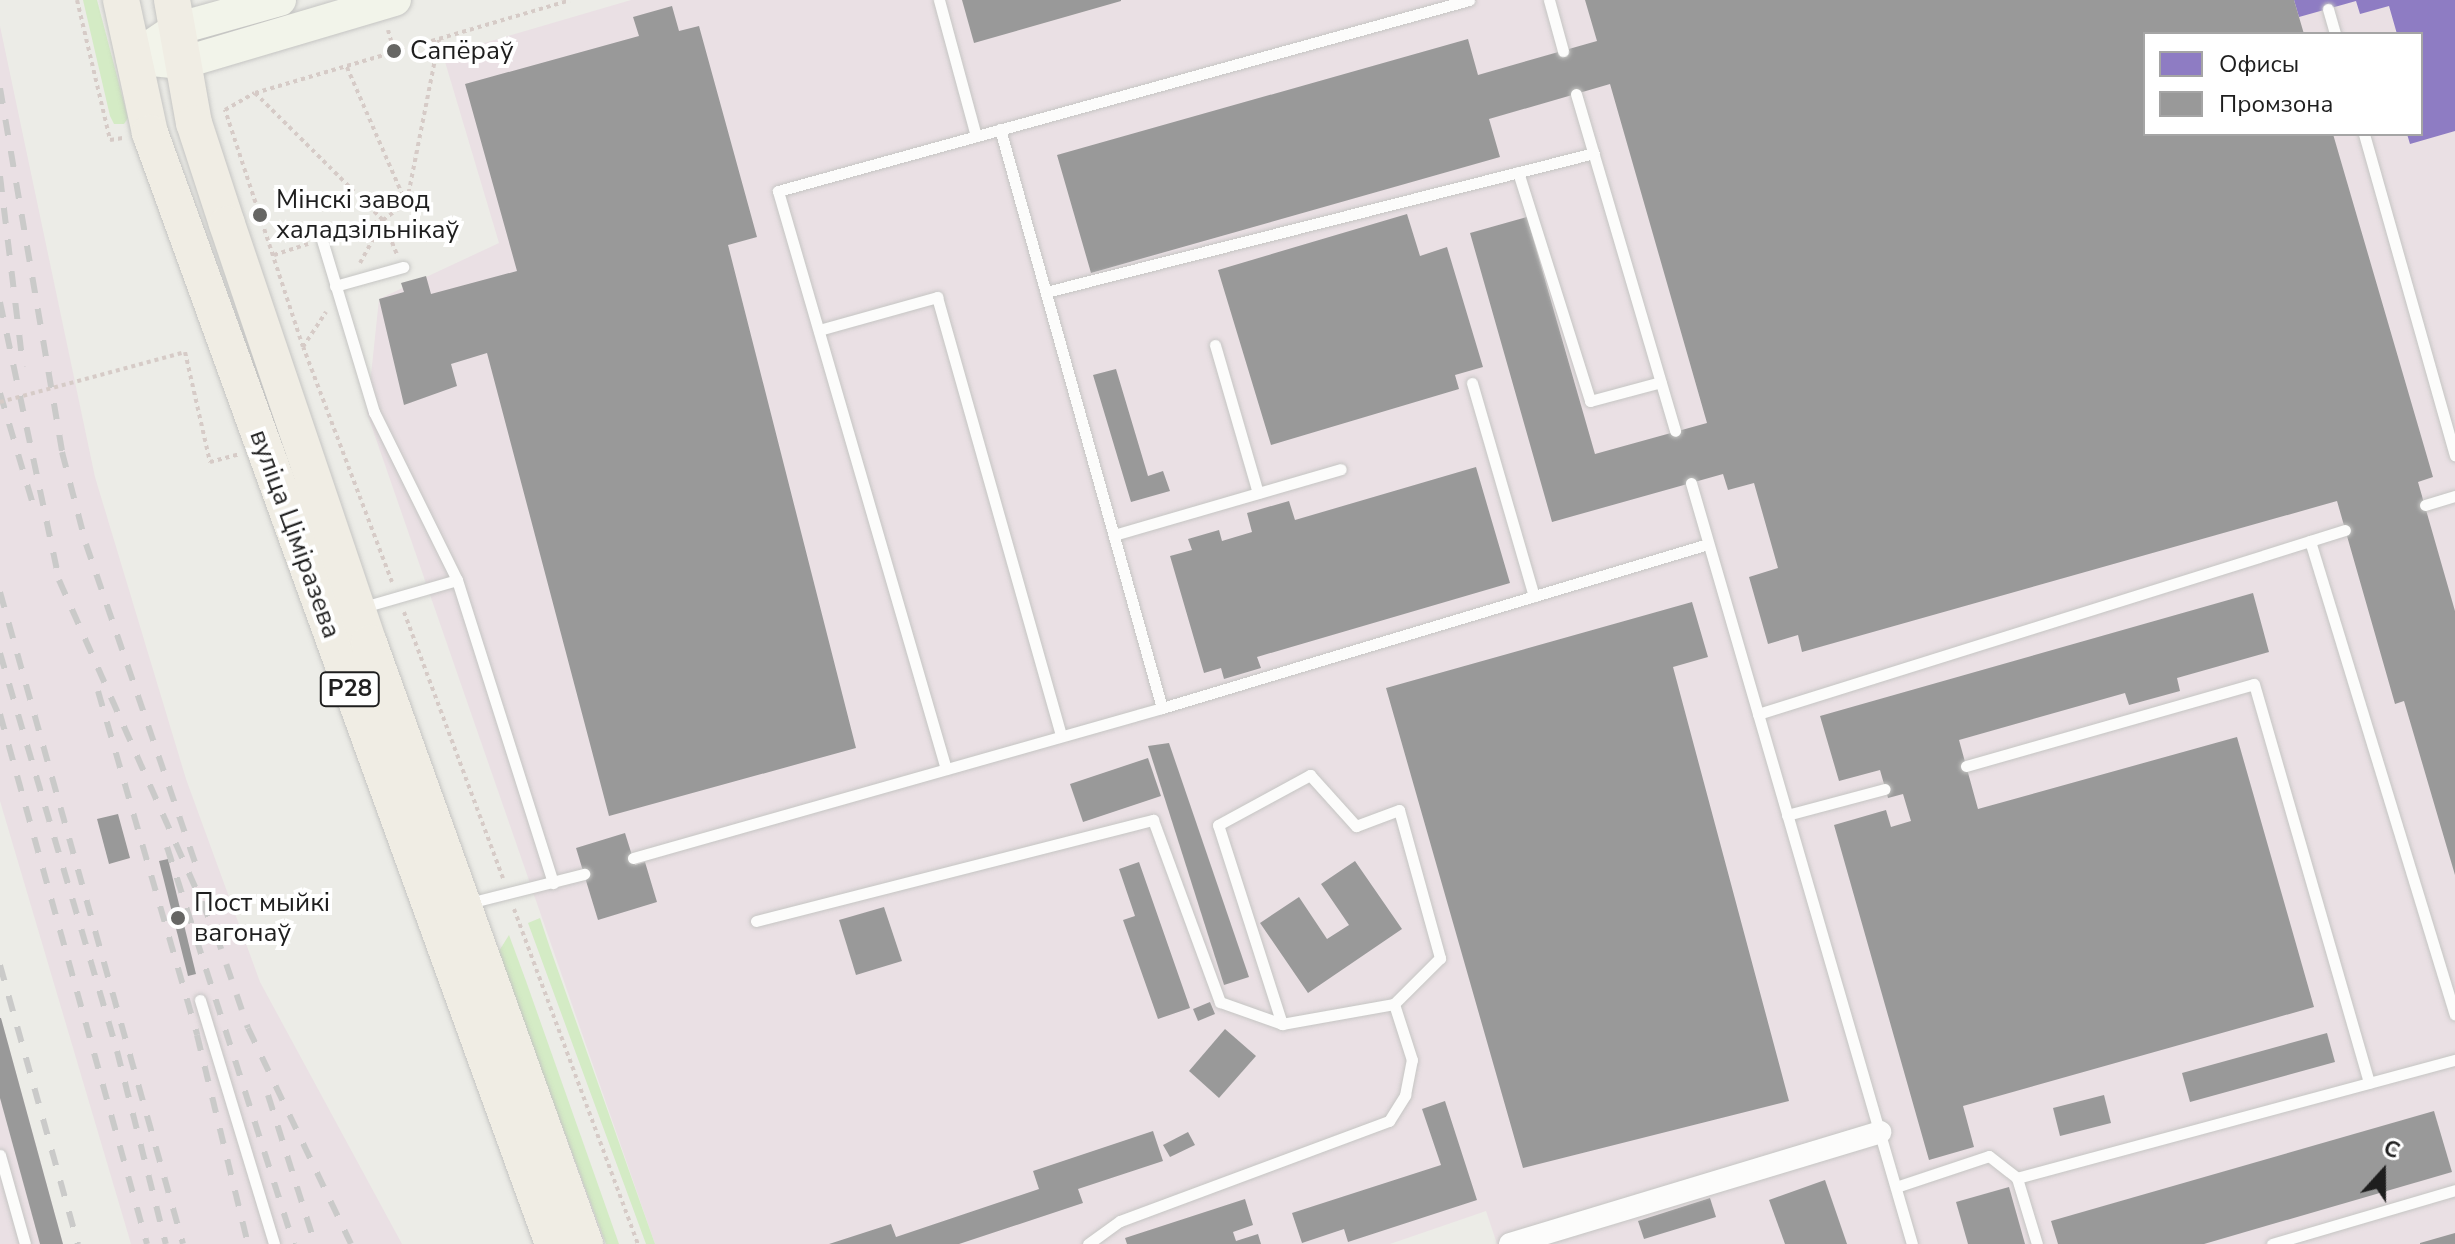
<!DOCTYPE html>
<meta charset="utf-8">
<style>
body{margin:0}
#map{position:relative;width:2455px;height:1244px;overflow:hidden;background:#ecece7;font-family:"Nunito Sans",sans-serif}
div>[style]{position:absolute}
[style*='--x']{left:calc(var(--x)*1px);top:calc(var(--y)*1px);width:calc(var(--w)*1px);rotate:calc(var(--a)*1deg)}
.industrial>*{inset:0;background:#eae0e4}
.grass>*{inset:0;background:#d4ebc5}
.offices>*{inset:0;background:#8e7cc3}
.industry>*{inset:0;background:#999}
.path>*{height:4px;margin-top:-2px;transform-origin:0;background:repeating-linear-gradient(90deg,#d6cbc7 0 4px,transparent 0 8px)}
.roads{filter:drop-shadow(0 0 2px #c5c5c3) drop-shadow(0 0 2px #c5c5c3)}
.lane>*{height:11px;margin:-5.5px;padding:0 5.5px;transform-origin:5.5px;border-radius:5.5px;background:#fcfcfb}
.street>*{height:22px;margin:-11px;padding:0 11px;transform-origin:11px;border-radius:11px;background:#fcfcfb}
.secondary>*{height:32px;margin:-16px;padding:0 16px;transform-origin:16px;border-radius:16px;background:#f2f4ea}
.primary>*{height:36px;margin:-18px;padding:0 18px;transform-origin:18px;border-radius:18px;background:#f0ede4}
.rail>*{height:6px;margin-top:-3px;transform-origin:0;background:repeating-linear-gradient(90deg,#cacac9 0 16px,transparent 0 32px)}
.path-bridge>*{height:4px;margin-top:-2px;transform-origin:0;background:repeating-linear-gradient(90deg,#d6cbc7 0 4px,transparent 0 8px)}
.dots>*{width:22px;height:22px;translate:-50% -50%;box-sizing:border-box;border:4px solid #fff;border-radius:50%}
span{translate:-50% -50%;white-space:nowrap;text-align:center;line-height:1.15;-webkit-text-stroke:8px #fff;paint-order:stroke}
.shield-label span{padding:2px 6px;background:#fff;border:2px solid;border-radius:6px;-webkit-text-stroke-width:0}
.shield-label{font-size:24px;color:#1e1e1e;font-weight:700}
.poi-label{font-size:26px;color:#1e1e1e}
.left{translate:0 -50%;text-align:left}
.street-label{font-size:26px;color:#1e1e1e}
.legend{position:absolute;left:2143px;top:32px;width:280px;height:104px;box-sizing:border-box;background:#fff;border:2px solid #a5a5a5;margin:0;padding:10px 14px;list-style:none;font-size:24px;color:#1e1e1e}
.legend li{display:flex;align-items:center;gap:16px;height:40px}
.legend b{width:40px;border:2px solid #a5a5a5}
.north{position:absolute;left:2343px;top:1132px;width:80px;height:80px;-webkit-text-stroke:6px #fff;paint-order:stroke;rotate:21deg;font-size:22px;font-weight:700;line-height:32px;text-align:center;color:#1e1e1e}
.north::after{content:'';display:block;margin:auto;width:28px;height:36px;background:#1e1e1e;clip-path:polygon(50% 0,100% 100%,50% 72%,0 100%)}
</style>
<div id="map">
<div class="industrial">
<div style="clip-path:polygon(evenodd,631px 0,2455px 0,2455px 1244px,1497px 1244px,1486px 1211px,1390px 1244px,655px 1244px,367px 413px,379px 299px,499px 243px,443px 55px,631px 0,2145px 34px,2421px 34px,2421px 134px,2145px 134px,2145px 34px)"></div>
<div style="clip-path:polygon(0 26px,95px 477px,186px 779px,260px 982px,402px 1244px,131px 1244px,0 801px)"></div>
<div style="clip-path:polygon(0 1015px,63px 1244px,0 1244px)"></div>
</div>
<div class="grass">
<div style="clip-path:polygon(83px 0,97px 0,128px 118px,124px 124px,114px 124px,110px 116px)"></div>
<div style="clip-path:polygon(540px 918px,550px 948px,655px 1244px,646px 1244px,528px 923px)"></div>
<div style="clip-path:polygon(509px 935px,526px 981px,619px 1244px,606px 1244px,509px 983px,499px 951px)"></div>
</div>
<div class="offices">
<div style="clip-path:polygon(2294px 0,2455px 0,2455px 131px,2410px 144px,2407px 134px,2421px 134px,2421px 34px,2397px 34px,2389px 6px,2360px 14px,2356px 1px,2299px 17px)"></div>
</div>
<div class="industry">
<div style="clip-path:polygon(962px 0,1121px 0,1121px 1px,974px 43px)"></div>
<div style="clip-path:polygon(1585px 0,2294px 0,2304px 34px,2145px 34px,2145px 134px,2333px 134px,2433px 477px,2418px 482px,2455px 611px,2455px 875px,2404px 701px,2395px 704px,2337px 501px,1802px 652px,1798px 635px,1768px 644px,1749px 577px,1778px 568px,1754px 483px,1728px 490px,1723px 474px,1552px 522px,1470px 233px,1527px 217px,1595px 454px,1707px 423px,1610px 84px,1489px 119px,1500px 157px,1091px 273px,1057px 155px,1468px 39px,1478px 75px,1597px 41px)"></div>
<div style="clip-path:polygon(672px 6px,679px 31px,699px 26px,757px 237px,728px 245px,856px 748px,609px 816px,487px 353px,451px 364px,457px 386px,404px 405px,379px 299px,404px 292px,401px 283px,426px 276px,431px 294px,517px 271px,465px 84px,639px 36px,633px 17px)"></div>
<div style="clip-path:polygon(1407px 214px,1420px 256px,1447px 247px,1483px 367px,1455px 375px,1459px 389px,1271px 445px,1218px 270px)"></div>
<div style="clip-path:polygon(1116px 369px,1148px 476px,1163px 471px,1170px 491px,1131px 502px,1093px 375px)"></div>
<div style="clip-path:polygon(1476px 467px,1510px 583px,1257px 657px,1261px 668px,1224px 679px,1221px 668px,1204px 673px,1170px 556px,1192px 550px,1188px 539px,1219px 530px,1222px 541px,1252px 532px,1247px 513px,1289px 501px,1295px 520px)"></div>
<div style="clip-path:polygon(2253px 593px,2269px 652px,2177px 678px,2180px 691px,2129px 705px,2125px 693px,1959px 740px,1978px 809px,2237px 737px,2314px 1007px,1963px 1106px,1974px 1147px,1929px 1160px,1834px 825px,1886px 810px,1891px 827px,1911px 821px,1903px 794px,1888px 798px,1880px 770px,1839px 781px,1820px 716px)"></div>
<div style="clip-path:polygon(1692px 602px,1708px 657px,1673px 667px,1789px 1101px,1523px 1168px,1386px 688px)"></div>
<div style="clip-path:polygon(1169px 743px,1249px 977px,1224px 985px,1148px 746px)"></div>
<div style="clip-path:polygon(1148px 758px,1161px 796px,1083px 822px,1070px 784px)"></div>
<div style="clip-path:polygon(118px 814px,130px 858px,109px 864px,97px 819px)"></div>
<div style="clip-path:polygon(625px 833px,635px 865px,645px 862px,657px 902px,598px 920px,576px 848px)"></div>
<div style="clip-path:polygon(168px 859px,196px 974px,188px 976px,159px 861px)"></div>
<div style="clip-path:polygon(1355px 861px,1402px 929px,1308px 993px,1260px 923px,1299px 897px,1327px 939px,1349px 925px,1321px 884px)"></div>
<div style="clip-path:polygon(1139px 862px,1190px 1008px,1158px 1019px,1123px 920px,1135px 916px,1119px 869px)"></div>
<div style="clip-path:polygon(884px 907px,902px 961px,856px 975px,839px 920px)"></div>
<div style="clip-path:polygon(1210px 1002px,1215px 1014px,1198px 1021px,1193px 1009px)"></div>
<div style="clip-path:polygon(0 1018px,1px 1018px,63px 1244px,40px 1244px,0 1098px)"></div>
<div style="clip-path:polygon(1225px 1029px,1256px 1056px,1219px 1098px,1189px 1071px)"></div>
<div style="clip-path:polygon(2327px 1033px,2335px 1062px,2190px 1102px,2182px 1073px)"></div>
<div style="clip-path:polygon(2104px 1095px,2111px 1123px,2060px 1136px,2053px 1108px)"></div>
<div style="clip-path:polygon(1445px 1101px,1477px 1200px,1348px 1242px,1344px 1229px,1302px 1243px,1292px 1213px,1441px 1165px,1422px 1109px)"></div>
<div style="clip-path:polygon(2434px 1111px,2452px 1172px,2204px 1244px,2058px 1244px,2051px 1221px)"></div>
<div style="clip-path:polygon(1153px 1131px,1163px 1161px,1078px 1189px,1083px 1203px,959px 1244px,829px 1244px,891px 1224px,896px 1237px,1039px 1189px,1033px 1171px)"></div>
<div style="clip-path:polygon(1188px 1132px,1195px 1145px,1170px 1157px,1163px 1145px)"></div>
<div style="clip-path:polygon(1825px 1180px,1847px 1244px,1785px 1244px,1769px 1200px)"></div>
<div style="clip-path:polygon(2009px 1187px,2025px 1244px,1968px 1244px,1956px 1202px)"></div>
<div style="clip-path:polygon(1710px 1198px,1716px 1217px,1644px 1239px,1638px 1221px)"></div>
<div style="clip-path:polygon(1245px 1199px,1253px 1225px,1233px 1232px,1236px 1241px,1258px 1234px,1261px 1244px,1127px 1244px,1125px 1238px)"></div>
<div style="clip-path:polygon(2455px 1233px,2455px 1244px,2420px 1244px,2420px 1243px)"></div>
</div>
<div class="path">
<div style="--x:77;--y:0;--w:144;--a:76.7"></div>
<div style="--x:110;--y:140;--w:13;--a:-9"></div>
<div style="--x:388;--y:30;--w:22;--a:74"></div>
<div style="--x:255;--y:93;--w:180;--a:44.8"></div>
<div style="--x:383;--y:220;--w:37;--a:68"></div>
<div style="--x:407;--y:201;--w:165;--a:-78.8"></div>
<div style="--x:335;--y:236;--w:51;--a:-18.4"></div>
<div style="--x:383;--y:220;--w:29;--a:-36"></div>
<div style="--x:406;--y:203;--w:150;--a:-113.5"></div>
<div style="--x:274;--y:255;--w:36;--a:-18"></div>
<div style="--x:360;--y:263;--w:48;--a:-61.3"></div>
<div style="--x:303;--y:347;--w:42;--a:-56.7"></div>
<div style="--x:185;--y:352;--w:113;--a:77.2"></div>
<div style="--x:210;--y:462;--w:30;--a:-15"></div>
<div style="--x:392;--y:582;--w:251;--a:-110.7"></div>
<div style="--x:303;--y:347;--w:250;--a:-108.2"></div>
<div style="--x:225;--y:110;--w:34;--a:-30"></div>
<div style="--x:255;--y:93;--w:328;--a:-16.4"></div>
<div style="--x:404;--y:612;--w:284;--a:69.6"></div>
<div style="--x:514;--y:909;--w:357;--a:69.7"></div>
</div>
<div class="roads">
<div class="lane">
<div style="--x:939;--y:0;--w:141;--a:74.8"></div>
<div style="--x:1549;--y:0;--w:53;--a:74.6"></div>
<div style="--x:2328;--y:9;--w:26;--a:74"></div>
<div style="--x:1576;--y:94;--w:351;--a:73.6"></div>
<div style="--x:1000;--y:129;--w:601;--a:74.37"></div>
<div style="--x:2364;--y:134;--w:334;--a:74.2"></div>
<div style="--x:1518;--y:172;--w:240;--a:72.5"></div>
<div style="--x:1590;--y:401;--w:73;--a:-15"></div>
<div style="--x:322;--y:240;--w:180;--a:73.2"></div>
<div style="--x:374;--y:412;--w:187;--a:63.7"></div>
<div style="--x:335;--y:286;--w:71;--a:-15.6"></div>
<div style="--x:1046;--y:292;--w:565;--a:-14.23"></div>
<div style="--x:819;--y:330;--w:123;--a:-15.6"></div>
<div style="--x:937;--y:297;--w:456;--a:74.2"></div>
<div style="--x:1215;--y:345;--w:154;--a:73.8"></div>
<div style="--x:1472;--y:383;--w:222;--a:73.8"></div>
<div style="--x:1691;--y:483;--w:792;--a:73.81"></div>
<div style="--x:2425;--y:505;--w:31;--a:-17"></div>
<div style="--x:1114;--y:535;--w:236;--a:-16.2"></div>
<div style="--x:2310;--y:541;--w:495;--a:73"></div>
<div style="--x:360;--y:608;--w:101;--a:-16.1"></div>
<div style="--x:457;--y:580;--w:318;--a:72.4"></div>
<div style="--x:1758;--y:714;--w:615;--a:-17.4"></div>
<div style="--x:1966;--y:766;--w:299;--a:-15.9"></div>
<div style="--x:2254;--y:684;--w:415;--a:73.9"></div>
<div style="--x:946;--y:769;--w:602;--a:-106.21"></div>
<div style="--x:778;--y:191;--w:717;--a:-15.45"></div>
<div style="--x:1787;--y:815;--w:101;--a:-14.9"></div>
<div style="--x:633;--y:858;--w:550;--a:-15.83"></div>
<div style="--x:1162;--y:708;--w:570;--a:-16.72"></div>
<div style="--x:469;--y:903;--w:119;--a:-14.2"></div>
<div style="--x:756;--y:921;--w:410;--a:-14.3"></div>
<div style="--x:1153;--y:820;--w:194;--a:69.8"></div>
<div style="--x:1220;--y:1002;--w:66;--a:19.5"></div>
<div style="--x:200;--y:1000;--w:255;--a:73.1"></div>
<div style="--x:0;--y:1155;--w:92;--a:74.3"></div>
<div style="--x:1896;--y:1187;--w:98;--a:-18.4"></div>
<div style="--x:1989;--y:1156;--w:36;--a:38"></div>
<div style="--x:1088;--y:1244;--w:39;--a:-36"></div>
<div style="--x:1120;--y:1221;--w:287;--a:-20.4"></div>
<div style="--x:1389;--y:1121;--w:31;--a:-58"></div>
<div style="--x:1405;--y:1095;--w:36;--a:-79"></div>
<div style="--x:1412;--y:1060;--w:59;--a:-107.8"></div>
<div style="--x:1394;--y:1004;--w:114;--a:169.9"></div>
<div style="--x:1282;--y:1024;--w:209;--a:-107.8"></div>
<div style="--x:1218;--y:825;--w:105;--a:-28.5"></div>
<div style="--x:1310;--y:775;--w:69;--a:48"></div>
<div style="--x:1356;--y:826;--w:46;--a:-20.4"></div>
<div style="--x:1399;--y:810;--w:154;--a:74.5"></div>
<div style="--x:1440;--y:958;--w:65;--a:135"></div>
<div style="--x:2037;--y:1244;--w:69;--a:-106.9"></div>
<div style="--x:2017;--y:1178;--w:454;--a:-15.1"></div>
<div style="--x:2272;--y:1244;--w:191;--a:-16.4"></div>
</div>
<div class="street">
<div style="--x:1510;--y:1244;--w:387;--a:-16.8"></div>
</div>
<div class="secondary">
<div style="--x:155;--y:43;--w:25;--a:-34"></div>
<div style="--x:176;--y:29;--w:108;--a:-15.6"></div>
<div style="--x:132;--y:58;--w:50;--a:5.7"></div>
<div style="--x:182;--y:63;--w:222;--a:-16.5"></div>
</div>
<div class="primary">
<div style="--x:121;--y:0;--w:136;--a:77.7"></div>
<div style="--x:150;--y:133;--w:1182;--a:70.06"></div>
<div style="--x:172;--y:0;--w:125;--a:79.9"></div>
<div style="--x:194;--y:123;--w:106;--a:71.9"></div>
<div style="--x:227;--y:224;--w:442;--a:71.3"></div>
<div style="--x:369;--y:643;--w:639;--a:70.23"></div>
</div>
</div>
<div class="rail">
<div style="--x:0;--y:88;--w:369;--a:80.3"></div>
<div style="--x:62;--y:452;--w:95;--a:75.4"></div>
<div style="--x:86;--y:544;--w:339;--a:71.1"></div>
<div style="--x:0;--y:176;--w:192;--a:83.1"></div>
<div style="--x:0;--y:302;--w:284;--a:78"></div>
<div style="--x:59;--y:580;--w:387;--a:66.1"></div>
<div style="--x:216;--y:934;--w:99;--a:71.2"></div>
<div style="--x:248;--y:1028;--w:239;--a:64.5"></div>
<div style="--x:0;--y:393;--w:120;--a:73.5"></div>
<div style="--x:0;--y:592;--w:677;--a:74.32"></div>
<div style="--x:0;--y:653;--w:415;--a:73.6"></div>
<div style="--x:117;--y:1051;--w:199;--a:75.8"></div>
<div style="--x:98;--y:691;--w:358;--a:73.9"></div>
<div style="--x:197;--y:1035;--w:215;--a:76.3"></div>
<div style="--x:0;--y:714;--w:550;--a:74.5"></div>
<div style="--x:167;--y:847;--w:417;--a:72.3"></div>
<div style="--x:0;--y:965;--w:290;--a:74.4"></div>
<div style="--x:268;--y:1095;--w:156;--a:72.5"></div>
</div>
<div class="path-bridge">
<div style="--x:0;--y:402;--w:192;--a:-15.1"></div>
</div>
<div class="dots">
<div style="left:394px;top:51px;background:#666664"></div>
<div style="left:260px;top:215px;background:#666664"></div>
<div style="left:178px;top:918px;background:#666664"></div>
</div>
<div class="shield-label">
<span style="left:350px;top:689px">Р28</span>
</div>
<div class="poi-label">
<span class="left" style="left:410px;top:51px">Сапёраў</span>
<span class="left" style="left:276px;top:215px">Мінскі завод<br>халадзільнікаў</span>
<span class="left" style="left:194px;top:918px">Пост мыйкі<br>вагонаў</span>
</div>
<div class="street-label">
<span style="left:295px;top:534px;rotate:70deg">вуліца Ціміразева</span>
</div>
<ul class="legend">
<li><b style="height:22px;background:#8e7cc3"></b>Офисы</li>
<li><b style="height:22px;background:#999"></b>Промзона</li>
</ul>
<div class="north">С</div>
</div>
